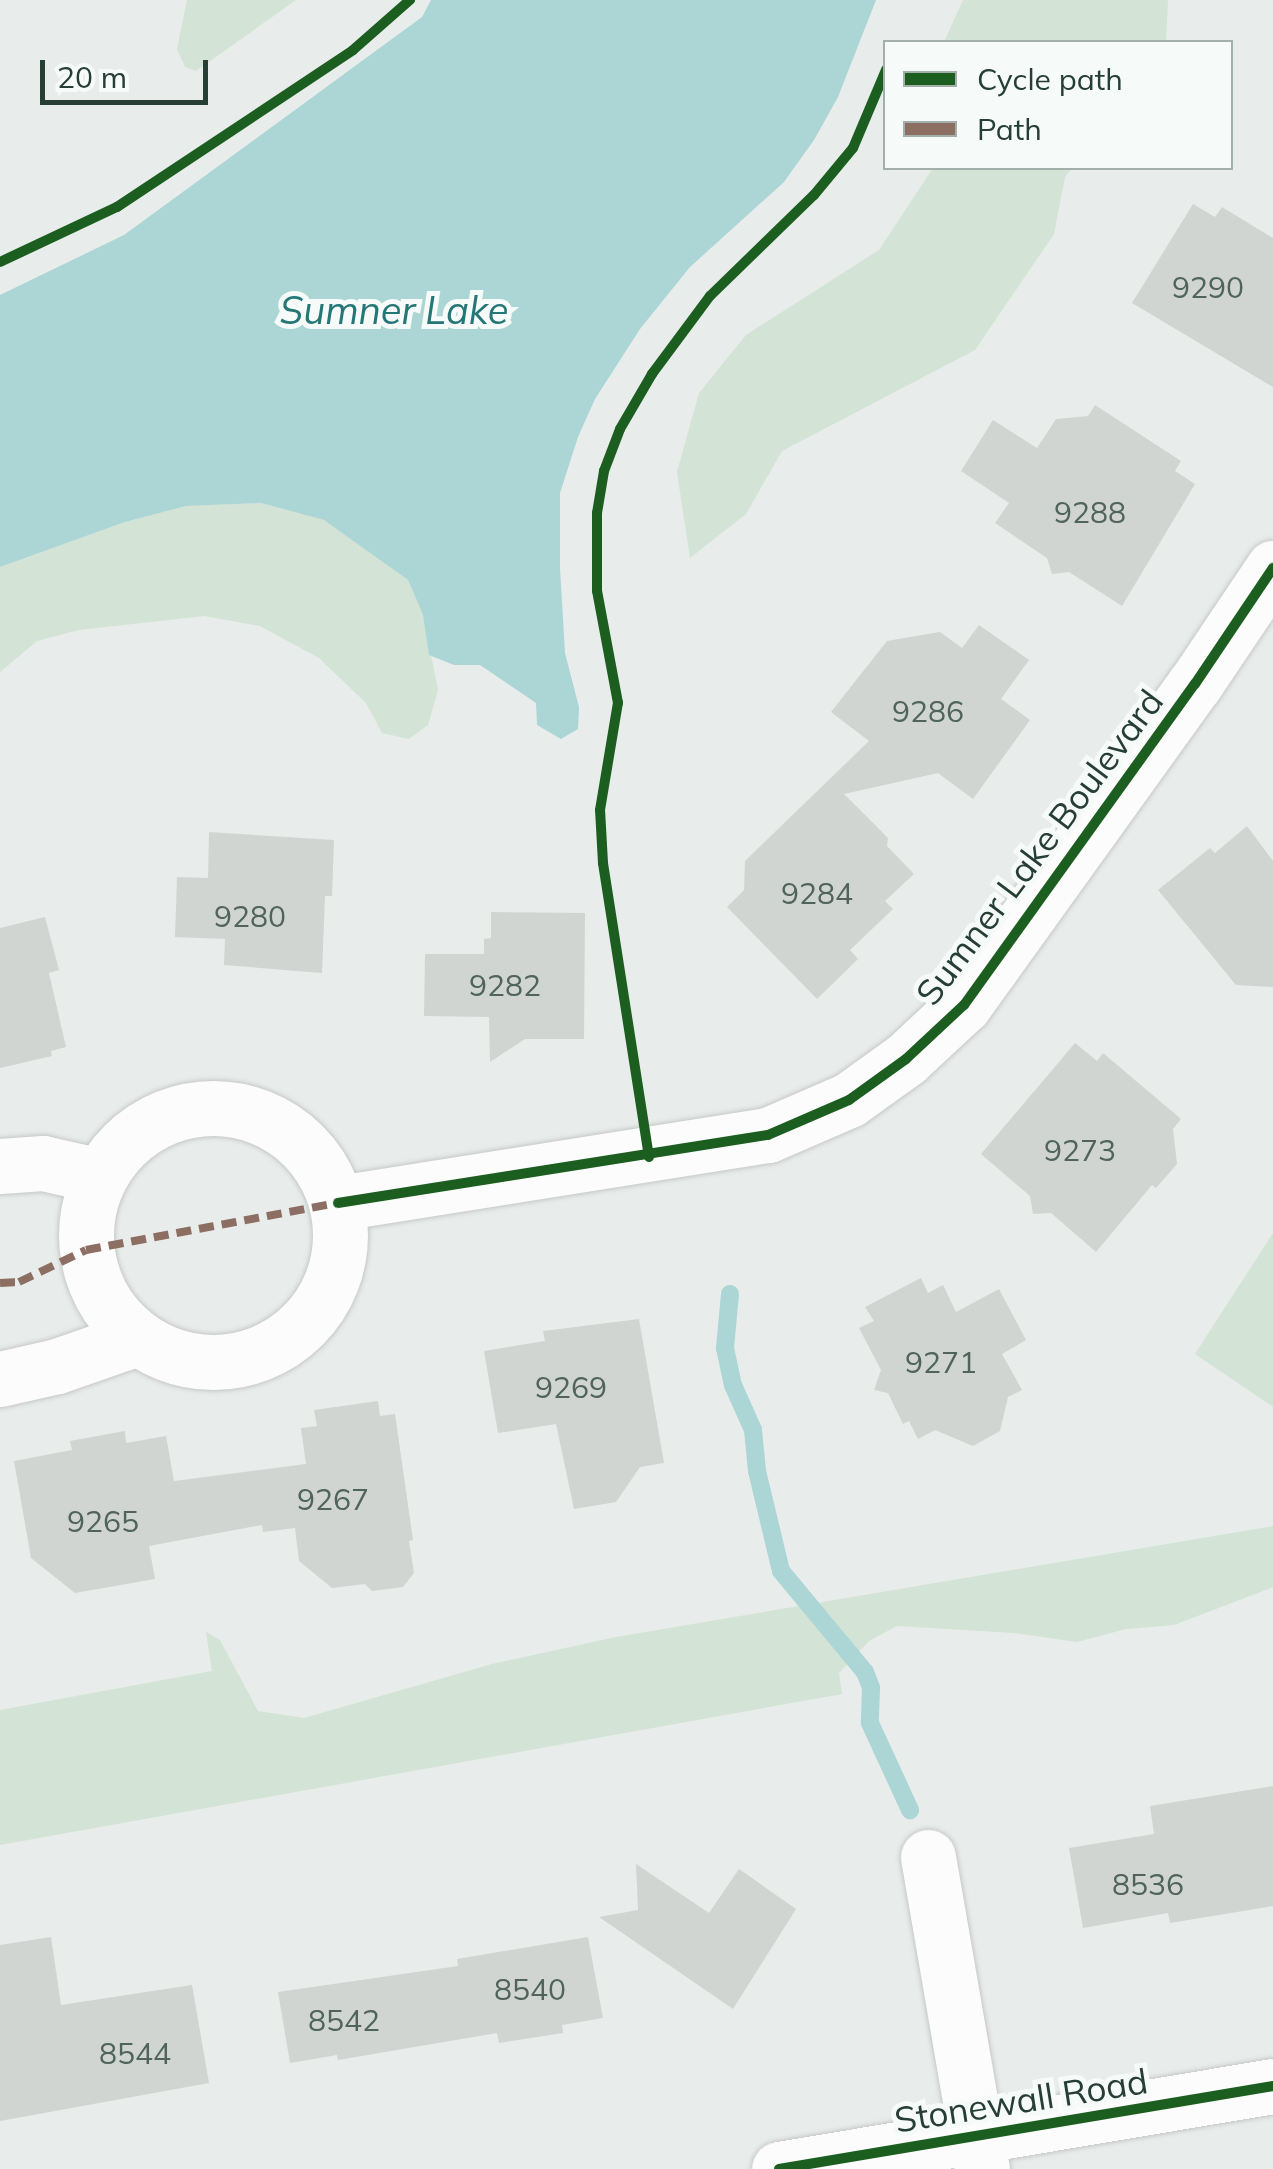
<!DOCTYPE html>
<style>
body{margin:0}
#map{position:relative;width:1273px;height:2169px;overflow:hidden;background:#e8ecea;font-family:Mulish,sans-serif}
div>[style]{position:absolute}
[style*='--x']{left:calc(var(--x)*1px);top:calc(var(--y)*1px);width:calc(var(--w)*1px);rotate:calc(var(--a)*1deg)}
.green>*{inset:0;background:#d3e3d5}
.water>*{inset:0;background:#acd6d5}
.stream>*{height:18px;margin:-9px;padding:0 9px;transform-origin:9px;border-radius:9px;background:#acd6d5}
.building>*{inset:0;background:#d0d5d2}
.roads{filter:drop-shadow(0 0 2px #c5c9c7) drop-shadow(0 0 2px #c5c9c7)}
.minor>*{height:55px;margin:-27.5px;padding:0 27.5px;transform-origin:27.5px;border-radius:27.5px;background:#fcfcfc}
.minor>.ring{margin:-27.5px;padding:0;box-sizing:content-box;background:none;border:55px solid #fcfcfc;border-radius:50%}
.quiet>*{height:8px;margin-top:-4px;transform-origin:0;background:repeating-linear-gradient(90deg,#8d6e63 0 15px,transparent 0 23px)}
.cycleway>*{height:10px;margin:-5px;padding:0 5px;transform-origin:5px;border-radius:5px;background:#1b5e20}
span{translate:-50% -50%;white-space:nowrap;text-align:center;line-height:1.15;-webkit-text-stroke:10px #f6faf8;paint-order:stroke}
.number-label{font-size:30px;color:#51645c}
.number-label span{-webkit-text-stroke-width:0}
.street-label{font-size:35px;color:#263e34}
.water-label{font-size:38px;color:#257676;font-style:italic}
.legend{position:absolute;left:883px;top:40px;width:350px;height:130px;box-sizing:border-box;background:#f6faf8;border:2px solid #a3afaa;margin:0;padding:12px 18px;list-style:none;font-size:30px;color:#263e34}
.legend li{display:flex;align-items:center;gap:20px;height:50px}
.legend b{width:50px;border:2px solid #a3afaa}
.scale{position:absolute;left:40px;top:60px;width:168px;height:45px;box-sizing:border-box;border:5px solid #263e34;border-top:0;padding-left:12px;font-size:30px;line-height:35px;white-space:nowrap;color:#263e34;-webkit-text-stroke:8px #f6faf8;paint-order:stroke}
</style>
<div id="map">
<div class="green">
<div style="clip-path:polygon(187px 0,296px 0,196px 71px,185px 67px,177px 49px)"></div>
<div style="clip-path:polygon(963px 0,1168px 0,1166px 42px,944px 42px)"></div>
<div style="clip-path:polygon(933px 168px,1072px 168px,1065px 177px,1054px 234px,975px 350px,782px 451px,746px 514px,690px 558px,677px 472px,699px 393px,746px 335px,879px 250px)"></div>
<div style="clip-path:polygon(261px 503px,325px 520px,408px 580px,423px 615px,438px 690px,428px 725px,409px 739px,382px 733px,366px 703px,319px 658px,260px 626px,204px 616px,79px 630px,37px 641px,0 672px,0 567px,125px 522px,186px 506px)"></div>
<div style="clip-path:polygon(1273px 1233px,1273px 1407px,1195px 1354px)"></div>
<div style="clip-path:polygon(1273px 1526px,1273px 1587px,1174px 1625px,1126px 1629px,1077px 1642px,1014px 1633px,897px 1626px,869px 1641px,839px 1673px,842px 1694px,0 1845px,0 1710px,212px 1671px,206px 1632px,220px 1640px,258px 1711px,304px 1718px,492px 1664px,616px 1637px)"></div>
</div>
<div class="water">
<div style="clip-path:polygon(431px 0,876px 0,838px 97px,814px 140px,784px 182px,690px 267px,640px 329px,595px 399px,578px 437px,560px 493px,560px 568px,565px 653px,579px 707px,578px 729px,561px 739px,537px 725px,536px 703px,480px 665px,454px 665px,429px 655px,423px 615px,408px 580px,324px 520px,261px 503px,186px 506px,125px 522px,0 567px,0 295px,124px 235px,422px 17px)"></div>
</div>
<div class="stream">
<div style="--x:730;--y:1294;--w:54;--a:95.3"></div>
<div style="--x:725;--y:1348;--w:38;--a:78"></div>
<div style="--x:733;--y:1385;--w:49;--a:66"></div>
<div style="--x:753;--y:1430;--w:41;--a:84.4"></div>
<div style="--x:757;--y:1471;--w:103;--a:76.5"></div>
<div style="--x:781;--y:1571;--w:131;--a:50.3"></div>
<div style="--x:865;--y:1672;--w:17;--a:69"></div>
<div style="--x:871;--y:1688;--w:35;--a:92"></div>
<div style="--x:870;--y:1723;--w:96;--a:65.3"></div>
</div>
<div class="building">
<div style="clip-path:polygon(1193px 204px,1215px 217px,1222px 207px,1273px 238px,1273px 387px,1132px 303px)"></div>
<div style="clip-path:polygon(1095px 405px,1181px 461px,1175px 471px,1195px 484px,1122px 606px,1069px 572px,1052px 574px,1047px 558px,995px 523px,1009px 503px,961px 471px,993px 420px,1037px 448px,1056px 419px,1088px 416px)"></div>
<div style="clip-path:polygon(979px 625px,1029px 660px,1001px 699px,1030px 720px,973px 799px,938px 773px,844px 794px,888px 838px,887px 846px,914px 874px,885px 901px,893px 909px,850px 950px,858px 959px,817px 999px,727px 907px,744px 890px,745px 861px,869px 741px,831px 712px,887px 641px,940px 632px,962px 648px)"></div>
<div style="clip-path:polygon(1247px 826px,1273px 861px,1273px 987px,1236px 985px,1158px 890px,1210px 848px,1215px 853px)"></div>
<div style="clip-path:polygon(209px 832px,334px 840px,332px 896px,325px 896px,322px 973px,224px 965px,225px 939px,175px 937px,177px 877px,208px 878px)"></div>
<div style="clip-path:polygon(491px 912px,585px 913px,584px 1039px,525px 1039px,490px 1062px,489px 1017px,424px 1016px,425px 954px,484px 954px,484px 939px,491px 938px)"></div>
<div style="clip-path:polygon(45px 917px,59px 970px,49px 973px,66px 1047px,51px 1051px,52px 1056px,0 1068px,0 928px)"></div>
<div style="clip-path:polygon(1075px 1043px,1097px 1061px,1103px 1053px,1181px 1119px,1173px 1129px,1177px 1164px,1156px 1188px,1152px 1185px,1096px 1252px,1051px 1213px,1033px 1214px,1030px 1196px,981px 1154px)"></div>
<div style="clip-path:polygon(921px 1278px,928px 1293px,943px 1285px,956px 1312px,999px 1289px,1026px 1340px,1002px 1354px,1022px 1390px,1008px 1397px,1000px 1431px,973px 1446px,935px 1430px,918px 1439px,909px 1421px,903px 1424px,888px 1393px,874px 1390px,881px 1370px,859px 1328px,874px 1321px,865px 1307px)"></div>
<div style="clip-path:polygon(639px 1319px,664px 1463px,640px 1467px,616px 1502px,574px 1509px,556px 1424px,498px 1433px,484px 1351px,545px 1341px,543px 1331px)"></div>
<div style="clip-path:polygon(378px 1401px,380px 1416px,395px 1414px,413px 1540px,409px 1541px,414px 1573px,403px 1587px,372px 1591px,365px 1584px,332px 1588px,299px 1561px,295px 1528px,263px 1532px,262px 1525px,149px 1546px,155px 1579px,75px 1593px,31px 1558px,14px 1461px,72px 1450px,70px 1441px,125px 1431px,126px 1443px,166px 1436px,174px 1481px,306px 1464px,301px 1428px,317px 1426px,314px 1410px)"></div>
<div style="clip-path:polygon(1273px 1786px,1273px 1906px,1170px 1923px,1168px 1913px,1083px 1928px,1069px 1848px,1154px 1834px,1150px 1806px)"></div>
<div style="clip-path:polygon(636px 1864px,709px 1913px,739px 1869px,796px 1909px,733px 2009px,599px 1917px,638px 1910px)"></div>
<div style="clip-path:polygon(51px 1937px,61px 2005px,192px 1985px,209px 2083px,0 2121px,0 1945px)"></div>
<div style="clip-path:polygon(588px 1937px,603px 2018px,562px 2025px,563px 2033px,499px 2043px,497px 2033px,338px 2060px,337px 2055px,290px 2063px,278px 1992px,458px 1966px,457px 1959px)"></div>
</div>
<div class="roads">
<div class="minor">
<div class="ring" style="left:86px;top:1108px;width:199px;height:199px"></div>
<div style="--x:0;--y:1166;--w:43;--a:-4"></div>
<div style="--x:43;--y:1163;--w:58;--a:12.8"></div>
<div style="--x:338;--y:1203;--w:435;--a:-9"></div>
<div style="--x:768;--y:1135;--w:88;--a:-23.4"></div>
<div style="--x:849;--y:1100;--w:70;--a:-35.7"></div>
<div style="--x:906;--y:1059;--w:79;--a:-43"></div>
<div style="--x:964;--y:1005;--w:395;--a:-54.3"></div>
<div style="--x:1195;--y:684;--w:140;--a:-56.1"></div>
<div style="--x:0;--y:1379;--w:58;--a:-12.8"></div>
<div style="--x:57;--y:1366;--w:86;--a:-19.1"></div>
<div style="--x:928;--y:1857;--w:317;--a:80.2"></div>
<div style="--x:779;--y:2169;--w:501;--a:-9.54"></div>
</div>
</div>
<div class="quiet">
<div style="--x:0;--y:1283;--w:19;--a:-3"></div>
<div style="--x:19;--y:1282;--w:74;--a:-25.5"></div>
<div style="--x:86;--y:1250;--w:256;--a:-10.6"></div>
</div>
<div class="cycleway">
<div style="--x:0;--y:262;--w:129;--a:-25.2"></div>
<div style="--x:117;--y:207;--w:283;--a:-33.6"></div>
<div style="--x:353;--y:50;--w:76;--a:-41.3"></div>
<div style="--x:649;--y:1157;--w:298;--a:-98.9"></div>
<div style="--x:603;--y:863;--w:53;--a:-93.2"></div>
<div style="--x:600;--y:810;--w:109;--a:-80.5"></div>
<div style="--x:618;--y:703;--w:114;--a:-100.6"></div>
<div style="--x:597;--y:591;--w:78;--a:-90"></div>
<div style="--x:597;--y:513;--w:43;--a:-80.5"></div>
<div style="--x:604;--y:471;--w:45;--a:-69.1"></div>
<div style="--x:620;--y:429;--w:64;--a:-59.8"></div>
<div style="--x:652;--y:374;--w:97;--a:-53.4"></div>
<div style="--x:710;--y:296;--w:145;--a:-44.2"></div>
<div style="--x:814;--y:195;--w:61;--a:-50.3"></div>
<div style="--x:853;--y:148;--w:85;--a:-67.1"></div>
<div style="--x:338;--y:1203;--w:435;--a:-9"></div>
<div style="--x:768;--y:1135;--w:88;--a:-23.4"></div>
<div style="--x:849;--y:1100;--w:70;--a:-35.7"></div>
<div style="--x:906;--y:1059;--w:79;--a:-43"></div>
<div style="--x:964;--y:1005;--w:395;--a:-54.3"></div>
<div style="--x:1195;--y:684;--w:140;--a:-56.1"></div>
<div style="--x:779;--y:2169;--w:501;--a:-9.54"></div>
</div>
<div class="number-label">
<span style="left:1208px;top:287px">9290</span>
<span style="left:1090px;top:512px">9288</span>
<span style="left:928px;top:711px">9286</span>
<span style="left:817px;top:893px">9284</span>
<span style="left:250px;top:916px">9280</span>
<span style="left:505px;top:985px">9282</span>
<span style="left:1080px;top:1150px">9273</span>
<span style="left:941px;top:1362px">9271</span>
<span style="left:571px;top:1387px">9269</span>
<span style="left:333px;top:1499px">9267</span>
<span style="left:103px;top:1521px">9265</span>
<span style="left:1148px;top:1884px">8536</span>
<span style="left:530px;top:1989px">8540</span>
<span style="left:344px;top:2020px">8542</span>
<span style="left:135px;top:2053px">8544</span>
</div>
<div class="street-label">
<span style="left:1039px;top:847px;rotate:-53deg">Sumner Lake Boulevard</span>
<span style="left:1021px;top:2100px;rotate:-9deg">Stonewall Road</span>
</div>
<div class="water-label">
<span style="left:394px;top:311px">Sumner Lake</span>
</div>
<ul class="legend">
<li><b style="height:12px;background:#1b5e20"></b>Cycle path</li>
<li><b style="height:12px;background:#8d6e63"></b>Path</li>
</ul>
<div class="scale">20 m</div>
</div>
